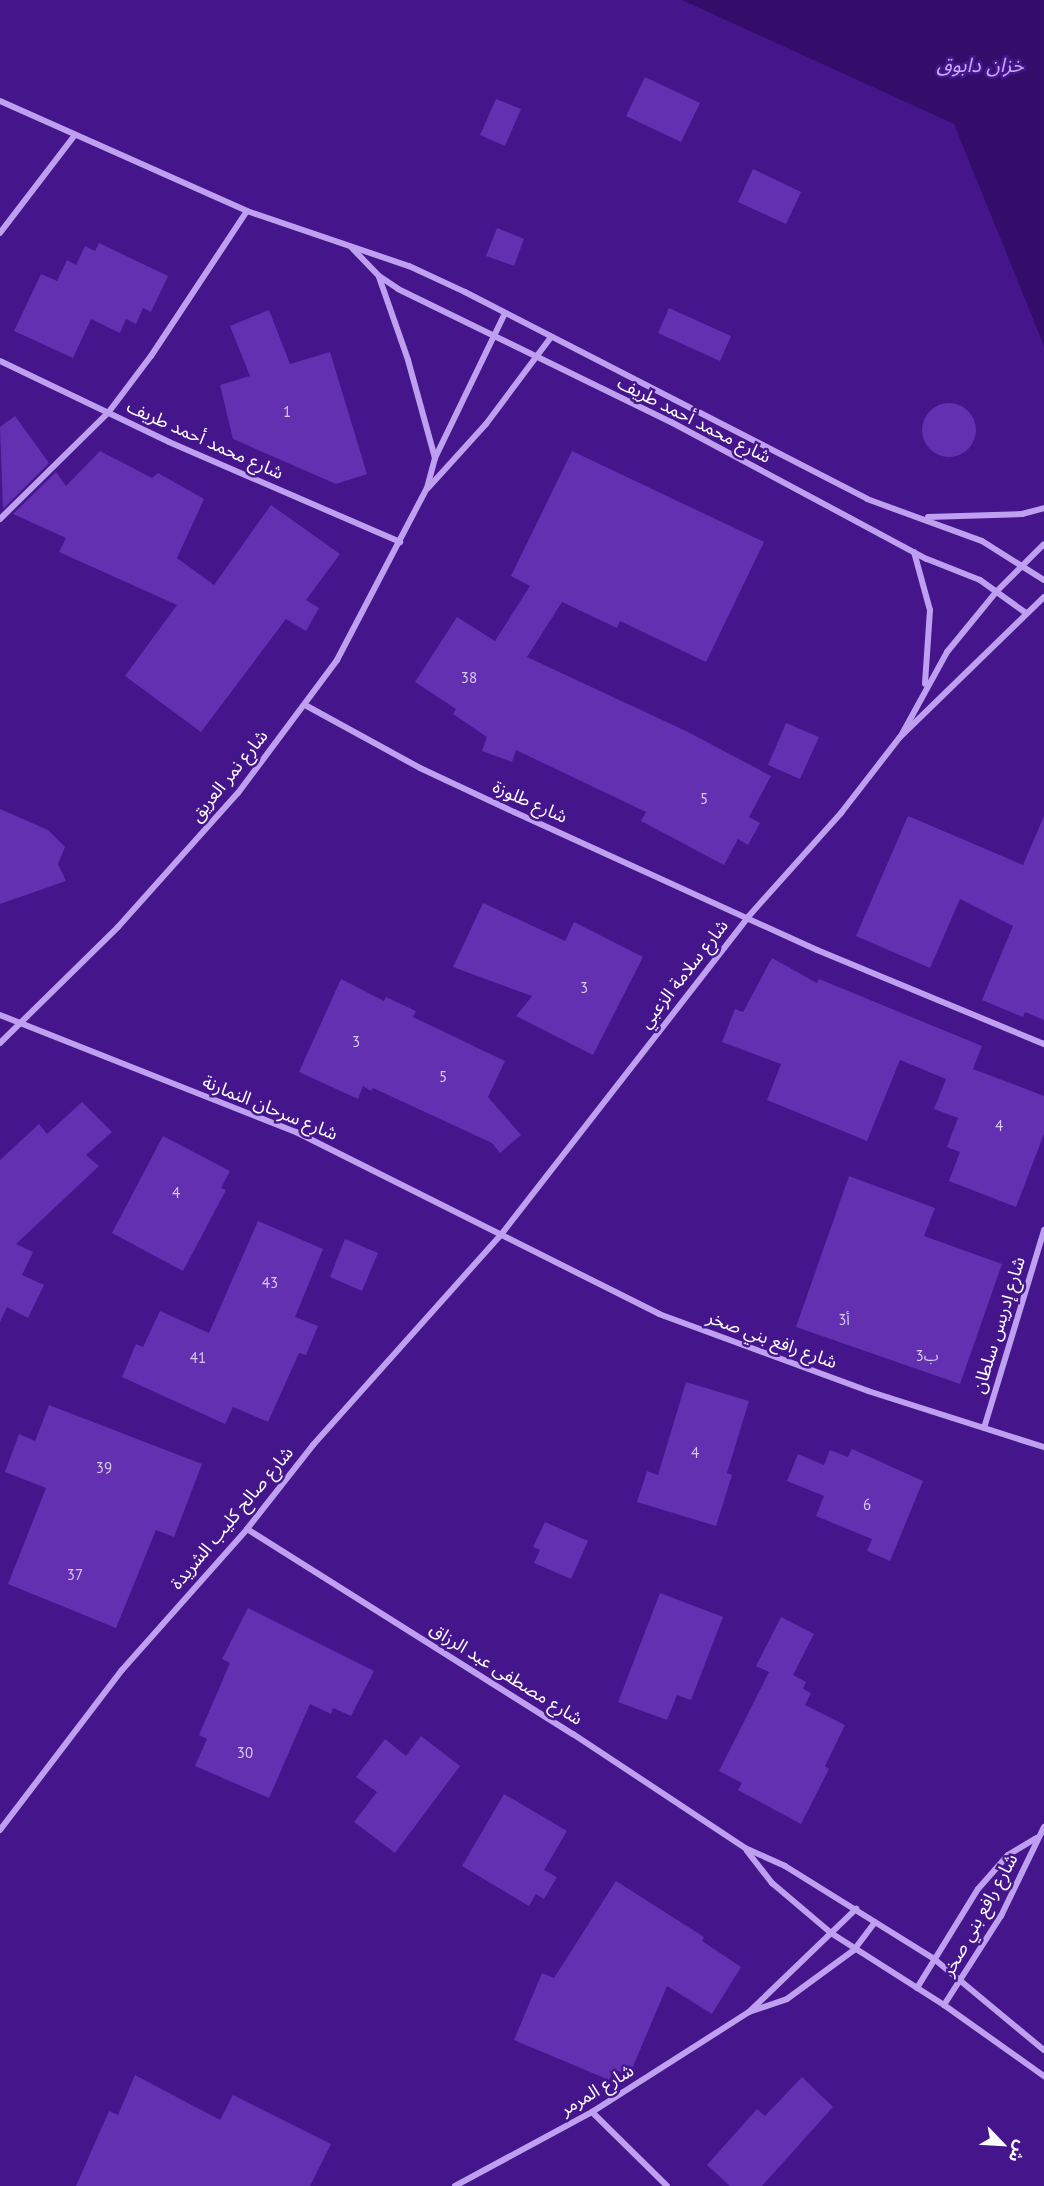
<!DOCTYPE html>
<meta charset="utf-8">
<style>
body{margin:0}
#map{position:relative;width:1044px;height:2186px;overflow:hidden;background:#45158c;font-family:"PT Sans","Noto Sans Arabic",sans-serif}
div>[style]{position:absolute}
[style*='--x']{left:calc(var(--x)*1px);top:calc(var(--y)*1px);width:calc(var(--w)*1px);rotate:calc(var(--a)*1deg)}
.water>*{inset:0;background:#330d69}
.building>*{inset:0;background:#6230b0}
.round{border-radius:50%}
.street>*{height:6px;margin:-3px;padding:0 3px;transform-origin:3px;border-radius:3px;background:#be9ff0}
span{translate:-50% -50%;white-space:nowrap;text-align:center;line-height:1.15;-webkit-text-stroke:5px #45158c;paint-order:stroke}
.number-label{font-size:15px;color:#d8cbeb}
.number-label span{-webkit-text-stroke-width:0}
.street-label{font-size:18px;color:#fff}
.water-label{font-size:20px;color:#c7aaf7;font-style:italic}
.north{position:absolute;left:972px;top:2114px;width:60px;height:60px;-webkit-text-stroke:4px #45158c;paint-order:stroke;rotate:115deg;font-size:16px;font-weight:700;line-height:24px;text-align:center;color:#fff}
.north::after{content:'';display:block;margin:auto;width:21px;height:27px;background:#fff;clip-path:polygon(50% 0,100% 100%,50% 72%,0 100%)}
</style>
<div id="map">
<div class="water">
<div style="clip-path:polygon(682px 0,1044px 0,1044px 346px,954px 124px)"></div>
</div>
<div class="building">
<div style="clip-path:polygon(645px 77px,700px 103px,681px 142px,626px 116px)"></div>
<div style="clip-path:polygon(496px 99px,521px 109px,505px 146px,480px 135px)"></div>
<div style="clip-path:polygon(753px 169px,801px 192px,786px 224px,738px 202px)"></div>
<div style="clip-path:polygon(497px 228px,524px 239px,514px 266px,486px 256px)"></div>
<div style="clip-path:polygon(99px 243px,168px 276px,151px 312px,143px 308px,136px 324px,126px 319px,120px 333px,91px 319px,73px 358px,14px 331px,41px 274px,57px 281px,67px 260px,76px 265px,85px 246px,95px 251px)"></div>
<div style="clip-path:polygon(669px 308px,731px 336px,720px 361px,658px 333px)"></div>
<div style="clip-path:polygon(269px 310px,290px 364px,330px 352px,367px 474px,336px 484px,233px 439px,220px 385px,250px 376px,230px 326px)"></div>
<div class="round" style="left:922px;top:403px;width:54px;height:54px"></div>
<div style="clip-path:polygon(15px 416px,49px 463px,3px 509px,0 427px)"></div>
<div style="clip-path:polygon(100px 451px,152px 478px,158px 473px,204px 499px,177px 558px,214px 585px,271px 505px,340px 554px,306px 600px,319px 608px,306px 631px,286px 619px,201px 732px,125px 676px,177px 605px,59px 552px,66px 538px,13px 514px,56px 472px,66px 486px)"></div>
<div style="clip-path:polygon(572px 451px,764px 542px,706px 662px,620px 621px,617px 628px,562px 602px,527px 657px,688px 732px,771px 776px,749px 817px,760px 823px,748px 845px,738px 839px,724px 865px,641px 821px,646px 812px,516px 750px,512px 762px,482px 751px,487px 737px,453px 714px,456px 709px,415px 682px,457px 617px,495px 641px,530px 586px,511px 576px)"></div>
<div style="clip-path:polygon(786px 723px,819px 737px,800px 779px,768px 765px)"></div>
<div style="clip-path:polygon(0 809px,48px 830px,65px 847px,58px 864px,66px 881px,0 904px)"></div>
<div style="clip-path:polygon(908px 816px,1023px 865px,1044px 816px,1044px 1020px,1025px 1012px,1023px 1017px,982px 1000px,1013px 926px,960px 899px,930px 968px,856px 936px)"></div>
<div style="clip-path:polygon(483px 903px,565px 941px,574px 922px,643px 957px,593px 1055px,516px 1016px,532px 996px,453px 967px)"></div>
<div style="clip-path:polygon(772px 958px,817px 983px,819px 979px,982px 1046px,973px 1069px,1044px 1096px,1044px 1134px,1016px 1207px,949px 1181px,960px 1152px,947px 1147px,958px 1118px,934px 1109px,946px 1079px,900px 1060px,867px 1141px,767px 1100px,781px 1064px,722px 1042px,735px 1009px,743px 1012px)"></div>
<div style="clip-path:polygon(341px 979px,384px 1001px,386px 997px,416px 1011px,413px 1017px,505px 1061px,488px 1097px,521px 1135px,500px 1153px,492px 1143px,373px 1088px,371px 1091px,363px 1086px,358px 1099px,299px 1072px)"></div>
<div style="clip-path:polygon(82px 1102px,112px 1132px,86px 1155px,99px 1166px,16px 1244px,33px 1252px,22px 1275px,44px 1285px,28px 1318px,7px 1307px,0 1322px,0 1160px,39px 1124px,47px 1134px)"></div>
<div style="clip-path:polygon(163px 1136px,230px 1171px,221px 1188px,226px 1190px,183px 1271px,112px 1233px)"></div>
<div style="clip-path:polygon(849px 1176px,935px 1208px,924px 1236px,1002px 1264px,960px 1384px,796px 1327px)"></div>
<div style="clip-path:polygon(258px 1221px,323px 1249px,295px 1317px,318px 1326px,306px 1355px,299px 1353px,268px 1422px,233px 1407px,225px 1424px,122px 1377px,136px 1344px,143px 1347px,160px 1311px,209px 1333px)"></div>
<div style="clip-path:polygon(345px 1239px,378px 1253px,362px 1291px,330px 1277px)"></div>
<div style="clip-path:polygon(686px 1382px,749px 1401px,727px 1473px,732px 1475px,716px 1526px,637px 1502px,647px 1471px,658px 1475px)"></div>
<div style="clip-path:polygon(49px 1405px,202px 1464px,174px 1537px,156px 1530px,116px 1628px,8px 1584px,46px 1488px,5px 1472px,19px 1434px,35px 1441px)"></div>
<div style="clip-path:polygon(852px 1449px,923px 1481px,890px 1561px,867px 1551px,872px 1539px,816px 1516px,824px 1496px,787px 1481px,798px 1454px,824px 1465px,830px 1450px,848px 1457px)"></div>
<div style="clip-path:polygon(545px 1522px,588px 1541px,571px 1579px,534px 1563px,540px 1550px,533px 1547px)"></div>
<div style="clip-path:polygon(660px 1593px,723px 1617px,691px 1700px,677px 1695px,667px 1720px,618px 1702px)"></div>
<div style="clip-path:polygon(248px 1608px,374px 1671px,351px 1716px,333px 1708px,331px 1714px,310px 1704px,269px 1798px,195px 1766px,207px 1739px,199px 1735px,230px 1663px,222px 1659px)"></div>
<div style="clip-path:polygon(781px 1617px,814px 1634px,793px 1675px,806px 1682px,803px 1689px,811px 1693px,805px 1705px,845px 1725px,825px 1766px,829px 1769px,801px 1824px,738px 1790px,742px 1783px,719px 1771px,769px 1672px,756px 1666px)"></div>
<div style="clip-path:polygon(421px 1736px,460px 1766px,395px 1853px,354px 1822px,377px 1792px,356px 1777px,385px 1739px,406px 1756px)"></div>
<div style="clip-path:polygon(504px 1794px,567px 1831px,544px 1870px,557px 1877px,544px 1899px,536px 1894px,529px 1906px,462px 1866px)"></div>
<div style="clip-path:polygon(616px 1881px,704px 1937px,702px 1941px,741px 1967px,712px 2014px,667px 1986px,629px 2076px,614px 2069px,609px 2080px,514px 2040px,542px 1973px,554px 1978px)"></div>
<div style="clip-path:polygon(135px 2075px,220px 2120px,233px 2095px,331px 2144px,310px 2186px,76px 2186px,109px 2111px,118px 2115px)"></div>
<div style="clip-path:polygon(802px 2077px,833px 2107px,762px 2186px,730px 2186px,707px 2165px,757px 2109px,765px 2116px)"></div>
</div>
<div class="street">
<div style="--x:0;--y:101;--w:270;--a:24"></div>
<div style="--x:247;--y:211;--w:171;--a:18.8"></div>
<div style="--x:409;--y:266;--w:62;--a:24.9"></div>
<div style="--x:465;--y:292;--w:452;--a:27.2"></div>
<div style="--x:867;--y:499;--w:122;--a:20.1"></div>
<div style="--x:982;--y:541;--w:73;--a:32.2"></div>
<div style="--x:0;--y:233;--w:123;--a:-52.6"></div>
<div style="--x:352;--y:248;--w:39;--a:46"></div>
<div style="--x:379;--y:276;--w:23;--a:34"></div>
<div style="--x:398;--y:289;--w:304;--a:26"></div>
<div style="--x:671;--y:422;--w:290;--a:28.2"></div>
<div style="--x:927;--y:559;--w:57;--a:21.6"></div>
<div style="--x:980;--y:580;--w:57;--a:35.7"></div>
<div style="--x:379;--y:277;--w:88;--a:70.7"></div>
<div style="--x:408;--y:360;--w:102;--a:74.6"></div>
<div style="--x:0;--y:361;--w:187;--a:25.6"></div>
<div style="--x:169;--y:442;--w:252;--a:23.4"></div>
<div style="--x:428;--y:488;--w:86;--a:-47.8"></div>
<div style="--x:486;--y:424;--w:109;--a:-53.2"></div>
<div style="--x:928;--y:517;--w:94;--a:-1.8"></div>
<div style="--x:1022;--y:514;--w:23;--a:-15"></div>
<div style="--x:0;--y:519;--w:151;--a:-44.5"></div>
<div style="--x:108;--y:413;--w:71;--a:-53"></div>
<div style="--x:151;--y:356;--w:174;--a:-56.5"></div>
<div style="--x:914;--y:552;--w:60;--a:74.6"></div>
<div style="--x:930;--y:610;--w:74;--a:93.9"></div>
<div style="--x:305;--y:705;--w:131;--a:28.7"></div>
<div style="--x:420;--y:768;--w:104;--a:25.1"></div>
<div style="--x:514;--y:812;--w:333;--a:24.5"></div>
<div style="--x:817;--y:950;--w:246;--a:22.5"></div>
<div style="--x:902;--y:734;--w:94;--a:-61.2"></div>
<div style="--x:947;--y:652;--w:79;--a:-50.7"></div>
<div style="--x:997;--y:591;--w:66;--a:-45"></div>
<div style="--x:0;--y:1015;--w:318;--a:21.6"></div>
<div style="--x:296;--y:1132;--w:406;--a:26.6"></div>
<div style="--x:659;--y:1314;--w:223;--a:20.2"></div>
<div style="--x:868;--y:1391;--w:185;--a:17.7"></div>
<div style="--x:0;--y:1043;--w:165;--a:-44.5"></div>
<div style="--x:118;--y:927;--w:180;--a:-48.2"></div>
<div style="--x:238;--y:793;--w:166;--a:-53.3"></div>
<div style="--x:337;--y:660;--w:194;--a:-62.4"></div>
<div style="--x:427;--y:488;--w:31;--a:-75"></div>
<div style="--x:435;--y:458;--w:161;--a:-64.2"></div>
<div style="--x:984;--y:1428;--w:207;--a:-73.1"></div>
<div style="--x:247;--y:1529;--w:385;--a:32.2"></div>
<div style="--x:573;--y:1734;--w:206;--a:33.5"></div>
<div style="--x:745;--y:1848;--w:44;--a:24.2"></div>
<div style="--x:785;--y:1866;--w:174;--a:31.9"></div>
<div style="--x:933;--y:1958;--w:144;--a:39.7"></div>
<div style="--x:0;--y:1830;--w:201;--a:-52.7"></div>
<div style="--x:122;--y:1670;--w:188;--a:-48.4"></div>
<div style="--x:247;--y:1529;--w:107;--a:-51.8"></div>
<div style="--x:313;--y:1445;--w:280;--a:-48.2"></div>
<div style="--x:500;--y:1236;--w:404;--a:-52.1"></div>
<div style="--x:748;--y:917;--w:140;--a:-48.2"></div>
<div style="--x:841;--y:813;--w:96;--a:-52.2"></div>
<div style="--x:900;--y:737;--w:201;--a:-44.2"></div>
<div style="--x:747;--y:1851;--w:41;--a:52"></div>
<div style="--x:772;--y:1883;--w:77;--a:40.3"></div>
<div style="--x:831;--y:1933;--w:134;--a:32.5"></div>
<div style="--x:944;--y:2005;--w:123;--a:35.4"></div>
<div style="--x:917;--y:1988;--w:116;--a:-58.4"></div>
<div style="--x:978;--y:1889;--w:45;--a:-48.6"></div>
<div style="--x:1008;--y:1855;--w:33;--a:-31"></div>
<div style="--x:944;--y:2005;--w:106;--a:-57.4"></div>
<div style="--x:1001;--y:1916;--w:99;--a:-64.2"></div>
<div style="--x:749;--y:2012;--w:149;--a:-43.9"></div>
<div style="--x:592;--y:2112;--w:105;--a:44.6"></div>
<div style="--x:455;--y:2186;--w:156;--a:-28.4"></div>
<div style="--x:592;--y:2112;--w:186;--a:-32.5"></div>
<div style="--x:749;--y:2012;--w:40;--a:-18.9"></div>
<div style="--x:787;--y:1999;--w:83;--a:-36.2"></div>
<div style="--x:854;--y:1950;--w:35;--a:-53"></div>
</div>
<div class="number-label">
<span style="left:287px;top:412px">1</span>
<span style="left:469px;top:678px">38</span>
<span style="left:704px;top:799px">5</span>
<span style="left:584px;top:988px">3</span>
<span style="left:356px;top:1042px">3</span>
<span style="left:443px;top:1077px">5</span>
<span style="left:999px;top:1126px">4</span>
<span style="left:176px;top:1193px">4</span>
<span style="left:270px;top:1283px">43</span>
<span style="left:844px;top:1320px">3أ</span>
<span style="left:927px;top:1356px">3ب</span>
<span style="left:198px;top:1358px">41</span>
<span style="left:695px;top:1453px">4</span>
<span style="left:104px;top:1468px">39</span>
<span style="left:867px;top:1505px">6</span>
<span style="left:75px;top:1575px">37</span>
<span style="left:245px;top:1753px">30</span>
</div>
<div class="street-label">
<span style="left:694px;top:420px;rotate:27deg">شارع محمد أحمد طريف</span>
<span style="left:205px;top:440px;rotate:24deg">شارع محمد أحمد طريف</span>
<span style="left:229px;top:776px;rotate:-51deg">شارع نمر العريق</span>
<span style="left:530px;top:802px;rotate:24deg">شارع طلوزة</span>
<span style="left:684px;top:974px;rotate:-52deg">شارع سلامة الزعبي</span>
<span style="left:270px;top:1108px;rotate:22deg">شارع سرحان النمارنة</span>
<span style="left:999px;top:1325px;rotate:-73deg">شارع إدريس سلطان</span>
<span style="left:772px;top:1340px;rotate:20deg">شارع رافع بني صخر</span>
<span style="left:232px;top:1518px;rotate:-50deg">شارع صالح كليب الشريدة</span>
<span style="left:506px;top:1674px;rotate:32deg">شارع مصطفى عبد الرزاق</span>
<span style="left:980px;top:1915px;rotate:-61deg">شارع رافع بني صخر</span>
<span style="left:597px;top:2090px;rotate:-31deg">شارع المرمر</span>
</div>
<div class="water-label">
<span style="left:980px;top:65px">خزان دابوق</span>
</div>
<div class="north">ش</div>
</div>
